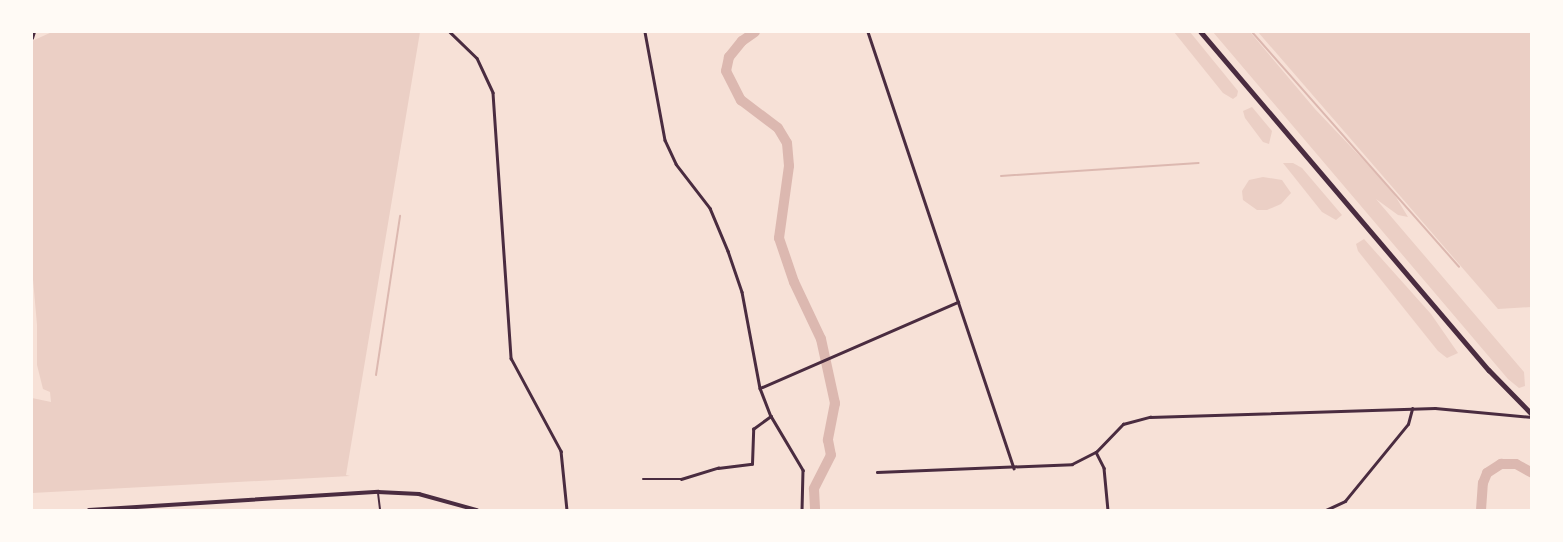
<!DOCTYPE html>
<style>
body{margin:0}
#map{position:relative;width:1563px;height:542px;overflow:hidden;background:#f7e1d7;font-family:"DejaVu Sans",sans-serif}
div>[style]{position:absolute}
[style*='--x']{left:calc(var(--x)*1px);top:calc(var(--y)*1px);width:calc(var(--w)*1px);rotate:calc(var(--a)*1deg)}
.green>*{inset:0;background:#ebcfc5}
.stream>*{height:2px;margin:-1px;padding:0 1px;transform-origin:1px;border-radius:1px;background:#dcb8b0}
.river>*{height:10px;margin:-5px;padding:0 5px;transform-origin:5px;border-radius:5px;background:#dcb8b0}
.service>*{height:2px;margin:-1px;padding:0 1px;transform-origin:1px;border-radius:1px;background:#4a2c40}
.minor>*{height:2.5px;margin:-1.25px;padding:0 1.25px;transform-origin:1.25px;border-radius:1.25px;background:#4a2c40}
.tertiary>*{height:3.5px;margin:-1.75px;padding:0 1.75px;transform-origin:1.75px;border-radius:1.75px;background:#4a2c40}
.secondary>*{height:4.5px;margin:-2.25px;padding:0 2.25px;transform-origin:2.25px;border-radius:2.25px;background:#4a2c40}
span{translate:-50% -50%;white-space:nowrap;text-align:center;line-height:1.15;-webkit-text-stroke:5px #fffaf5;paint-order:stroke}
.frame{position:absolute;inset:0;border:33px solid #fffaf5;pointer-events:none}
</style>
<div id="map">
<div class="green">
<div style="clip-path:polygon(52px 32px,420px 32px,346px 475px,350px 476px,32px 493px,32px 398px,51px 402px,50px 392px,43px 389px,37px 365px,37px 325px,32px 268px,32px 41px)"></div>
<div style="clip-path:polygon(1174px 32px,1190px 32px,1238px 91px,1237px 96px,1233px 99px,1223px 93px)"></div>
<div style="clip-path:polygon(1213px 32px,1250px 32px,1315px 109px,1391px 189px,1408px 217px,1398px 215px,1376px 199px,1524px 372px,1525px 386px,1519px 388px,1508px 379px)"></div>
<div style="clip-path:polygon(1258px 32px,1531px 32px,1531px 307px,1498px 309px)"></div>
<div style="clip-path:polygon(1252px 107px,1272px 131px,1269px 144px,1263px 142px,1245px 118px,1243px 111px)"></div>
<div style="clip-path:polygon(1283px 163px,1293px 163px,1302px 168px,1342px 215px,1336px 220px,1322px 212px)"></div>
<div style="clip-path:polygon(1263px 177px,1282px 180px,1291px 193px,1281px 204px,1267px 210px,1257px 210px,1243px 200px,1242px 191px,1249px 180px)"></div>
<div style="clip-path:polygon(1364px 239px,1431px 314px,1458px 353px,1447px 358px,1438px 351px,1358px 251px,1356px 244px)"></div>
</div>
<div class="stream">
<div style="--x:1252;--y:32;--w:313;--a:48.6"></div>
<div style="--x:1001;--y:176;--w:198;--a:-3.8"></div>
<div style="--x:376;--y:375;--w:161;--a:-81.4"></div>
</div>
<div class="river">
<div style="--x:755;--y:32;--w:16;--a:145"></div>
<div style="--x:742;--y:41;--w:21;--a:129"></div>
<div style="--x:729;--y:57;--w:14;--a:102"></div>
<div style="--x:726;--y:71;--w:33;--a:63"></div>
<div style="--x:741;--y:100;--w:46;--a:37.1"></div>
<div style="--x:778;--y:128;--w:17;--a:59"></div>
<div style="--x:787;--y:143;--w:23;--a:85"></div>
<div style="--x:789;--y:166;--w:73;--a:97.9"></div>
<div style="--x:779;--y:238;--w:46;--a:71.2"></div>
<div style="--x:794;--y:282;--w:63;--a:64.7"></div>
<div style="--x:821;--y:339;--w:66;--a:77.7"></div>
<div style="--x:835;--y:403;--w:38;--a:101"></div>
<div style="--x:828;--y:440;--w:15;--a:79"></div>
<div style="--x:831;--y:455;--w:38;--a:117"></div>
<div style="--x:814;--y:489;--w:21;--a:87"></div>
<div style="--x:1481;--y:510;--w:27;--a:-86"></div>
<div style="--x:1483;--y:483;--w:11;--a:-68"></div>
<div style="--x:1487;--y:473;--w:17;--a:-33"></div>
<div style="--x:1501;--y:464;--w:15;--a:0"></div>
<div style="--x:1516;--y:464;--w:18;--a:29"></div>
</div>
<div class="service">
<div style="--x:378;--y:493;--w:17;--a:83"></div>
</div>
<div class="minor">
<div style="--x:450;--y:32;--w:37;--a:44"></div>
<div style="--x:477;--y:58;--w:38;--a:65"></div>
<div style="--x:493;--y:93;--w:266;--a:86.1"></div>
<div style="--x:511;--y:358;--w:106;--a:61.7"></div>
<div style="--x:561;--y:451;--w:59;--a:84.2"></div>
<div style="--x:645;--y:32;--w:110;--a:79.5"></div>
<div style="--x:665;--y:140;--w:26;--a:65"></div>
<div style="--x:676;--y:164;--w:56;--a:52.3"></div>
<div style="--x:710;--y:208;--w:47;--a:67.3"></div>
<div style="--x:728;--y:251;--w:43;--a:71.1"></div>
<div style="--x:742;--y:292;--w:98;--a:79.4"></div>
<div style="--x:760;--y:388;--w:30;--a:69"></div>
<div style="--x:771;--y:416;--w:63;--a:59.3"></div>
<div style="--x:803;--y:470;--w:40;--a:91.4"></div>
<div style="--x:868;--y:32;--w:460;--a:71.5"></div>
<div style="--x:32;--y:38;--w:6;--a:-72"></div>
<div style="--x:760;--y:388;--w:216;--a:-23.5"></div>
<div style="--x:1096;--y:452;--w:18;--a:63"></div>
<div style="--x:1104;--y:468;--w:42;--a:84.6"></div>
<div style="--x:877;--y:472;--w:195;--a:-2.3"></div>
<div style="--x:1072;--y:464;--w:27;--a:-27"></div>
<div style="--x:1096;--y:452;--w:39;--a:-46"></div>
<div style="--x:1123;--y:424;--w:28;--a:-15"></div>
<div style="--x:1150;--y:417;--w:285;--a:-1.8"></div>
<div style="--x:1435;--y:408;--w:97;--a:5.3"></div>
<div style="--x:643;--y:479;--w:38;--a:0"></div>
<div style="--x:681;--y:479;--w:39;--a:-17"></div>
<div style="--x:718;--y:468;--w:34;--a:-7"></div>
<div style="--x:752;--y:464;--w:35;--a:-88"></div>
<div style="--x:753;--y:429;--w:22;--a:-36"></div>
<div style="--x:1326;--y:510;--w:21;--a:-25"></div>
<div style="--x:1345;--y:501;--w:99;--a:-50.7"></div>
<div style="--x:1408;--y:424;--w:16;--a:-75"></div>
</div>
<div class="tertiary">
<div style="--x:89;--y:510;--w:290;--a:-3.6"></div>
<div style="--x:378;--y:492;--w:41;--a:2.8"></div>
<div style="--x:419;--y:494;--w:60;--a:15.4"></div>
</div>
<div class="secondary">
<div style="--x:1201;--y:32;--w:444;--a:49.6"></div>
<div style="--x:1489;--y:370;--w:62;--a:45.7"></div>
</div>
<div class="frame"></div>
</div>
